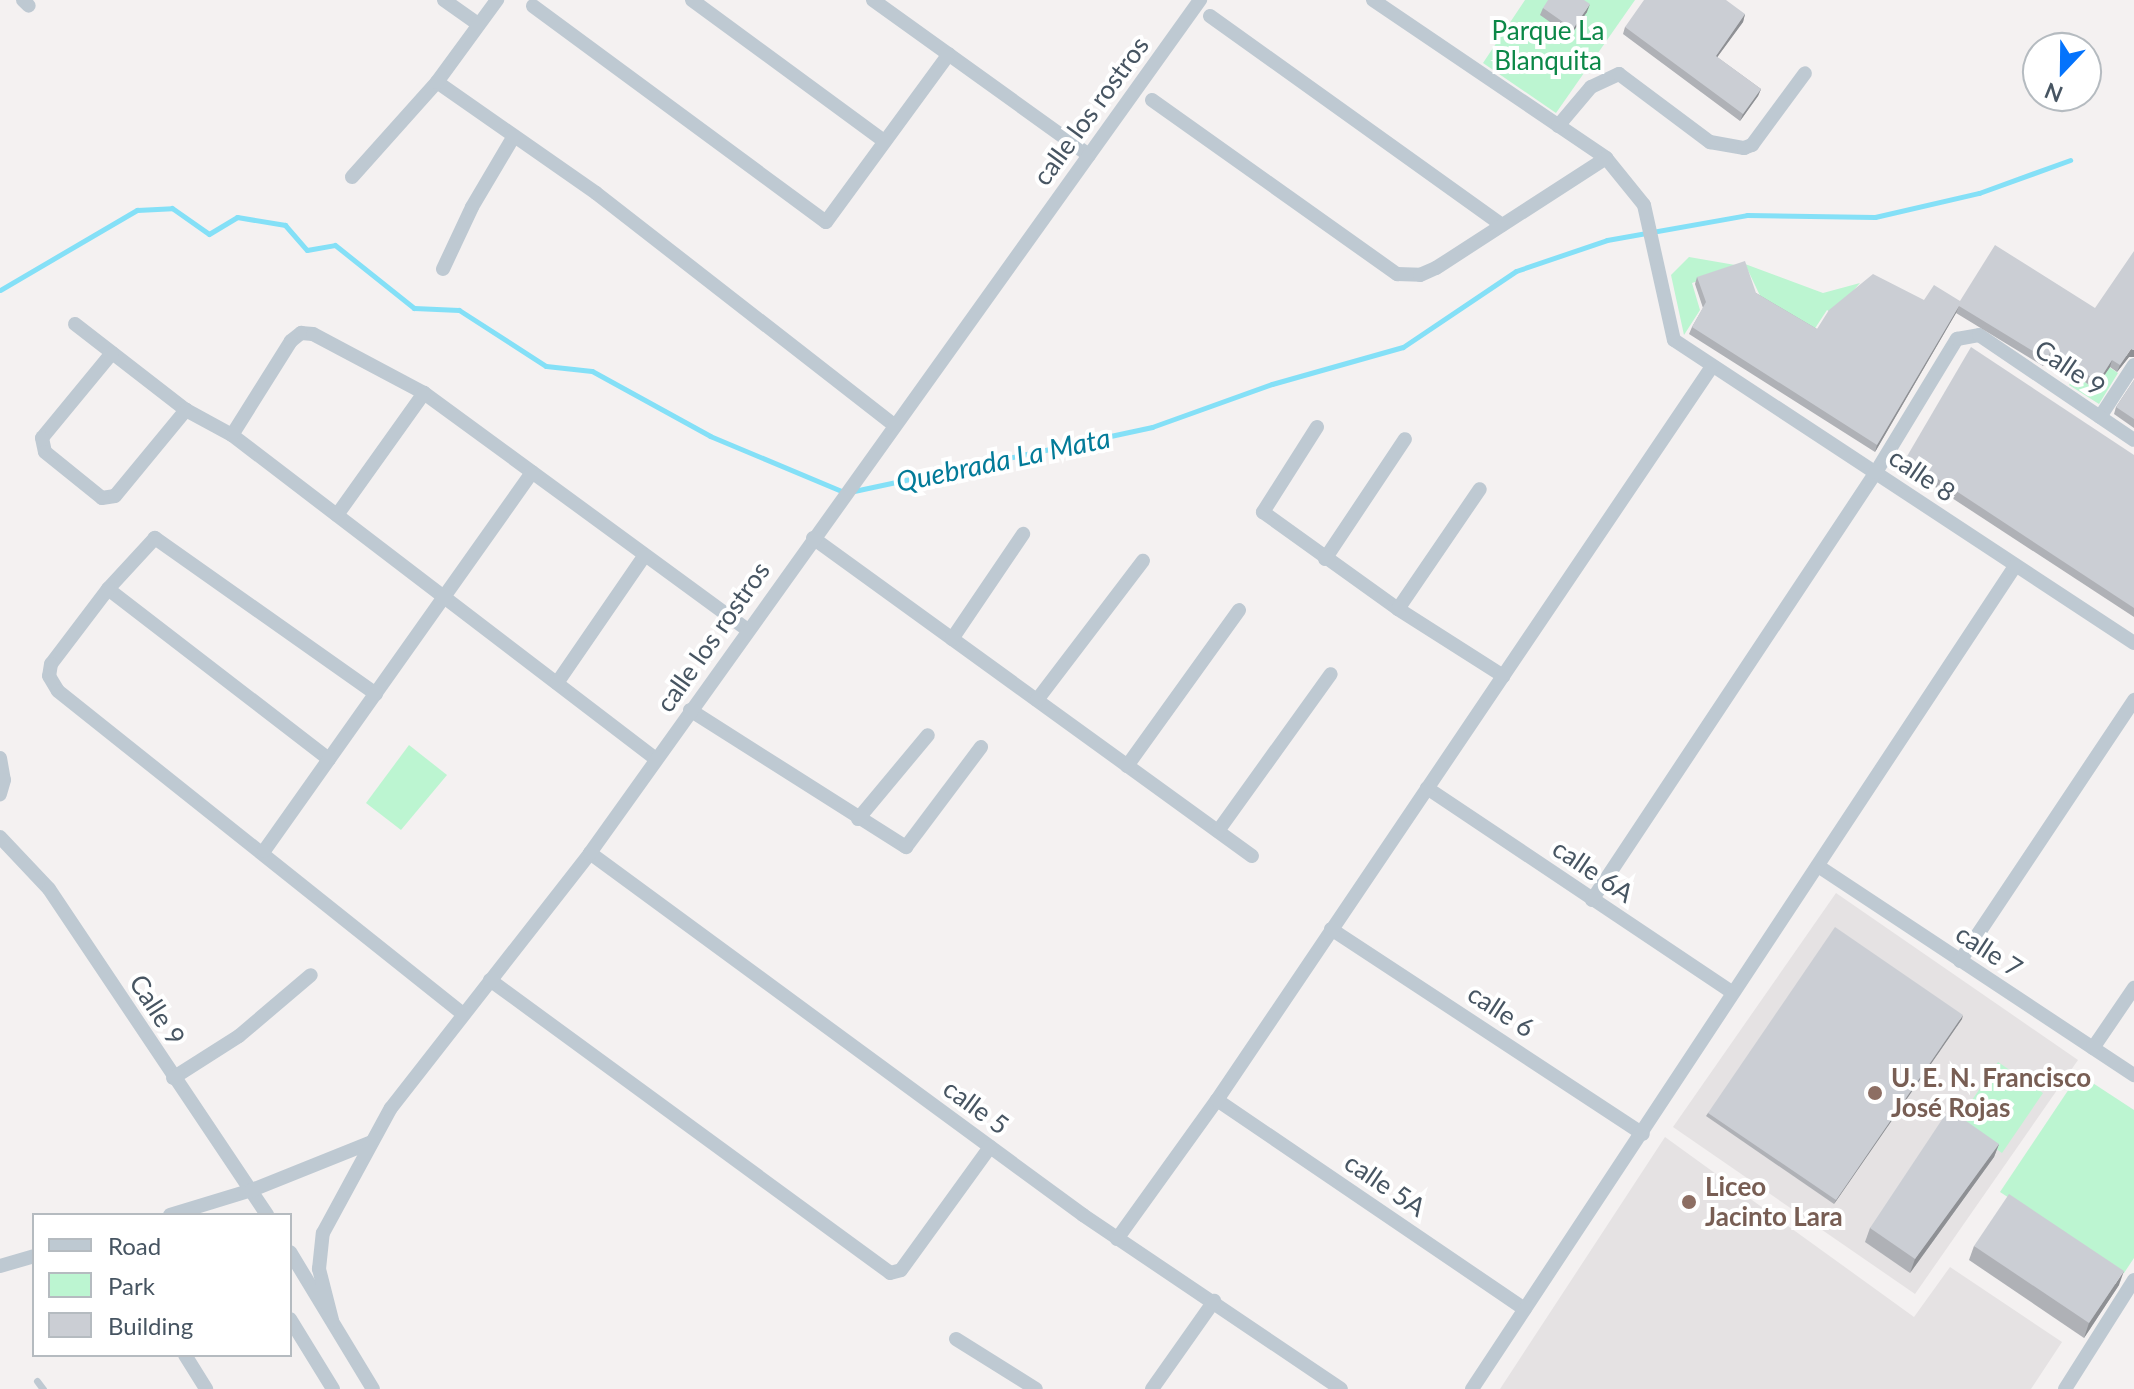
<!DOCTYPE html>
<meta charset="utf-8">
<style>
body{margin:0}
#map{position:relative;width:2134px;height:1389px;overflow:hidden;background:#f4f1f1;font-family:Lato,sans-serif}
div>[style]{position:absolute}
[style*='--x']{left:calc(var(--x)*1px);top:calc(var(--y)*1px);width:calc(var(--w)*1px);rotate:calc(var(--a)*1deg)}
.education>*{inset:0;background:#e5e2e3}
.green>*{inset:0;background:#bcf5d1}
.stream>*{height:5px;margin:-2.5px;padding:0 2.5px;transform-origin:2.5px;border-radius:2.5px;background:#84e0f7}
.service>*{height:7px;margin:-3.5px;padding:0 3.5px;transform-origin:3.5px;border-radius:3.5px;background:#bec9d2}
.minor>*{height:14px;margin:-7px;padding:0 7px;transform-origin:7px;border-radius:7px;background:#bec9d2}
.wall>*{inset:0;background:#afb1b6}
.shaded-wall>*{inset:0;background:#8e9094}
.building>*{inset:0;background:#cbced4}
.dots>*{width:22px;height:22px;translate:-50% -50%;box-sizing:border-box;border:4px solid #fff;border-radius:50%}
span{translate:-50% -50%;white-space:nowrap;text-align:center;line-height:1.15;-webkit-text-stroke:8px #fff;paint-order:stroke}
.park-label{font-size:26px;color:#0c8848}
.street-label{font-size:26px;color:#475562}
.education-label{font-size:26px;color:#785e54;font-weight:700}
.left{translate:0 -50%;text-align:left}
.water-label{font-size:28px;color:#037b99;font-style:italic}
.legend{position:absolute;left:32px;top:1213px;width:260px;height:144px;box-sizing:border-box;background:#fff;border:2px solid #b5bbc0;margin:0;padding:10px 14px;list-style:none;font-size:24px;color:#475562}
.legend li{display:flex;align-items:center;gap:16px;height:40px}
.legend b{width:40px;border:2px solid #b5bbc0}
.north{position:absolute;left:2022px;top:32px;width:80px;height:80px;box-sizing:border-box;background:#fff;border:2px solid #b5bbc0;border-radius:50%;rotate:202deg;font-size:22px;font-weight:700;line-height:32px;text-align:center;color:#475562}
.north::after{content:'';display:block;margin:auto;width:28px;height:36px;background:#0473fc;clip-path:polygon(50% 0,100% 100%,50% 72%,0 100%)}
</style>
<div id="map">
<div class="education">
<div style="clip-path:polygon(1836px 893px,2078px 1060px,1915px 1294px,1673px 1127px)"></div>
<div style="clip-path:polygon(1665px 1137px,1914px 1317px,1950px 1267px,2062px 1342px,2031px 1389px,1500px 1389px)"></div>
</div>
<div class="green">
<div style="clip-path:polygon(1525px 0,1635px 0,1556px 113px,1483px 63px)"></div>
<div style="clip-path:polygon(1689px 257px,1741px 266px,1692px 283px,1700px 310px,1684px 335px,1671px 275px)"></div>
<div style="clip-path:polygon(1745px 264px,1823px 293px,1860px 283px,1844px 301px,1867px 336px,1827px 310px,1812px 333px,1763px 302px)"></div>
<div style="clip-path:polygon(2109px 367px,2118px 373px,2099px 404px,2069px 385px,2075px 375px,2095px 389px)"></div>
<div style="clip-path:polygon(409px 745px,447px 775px,401px 830px,366px 803px)"></div>
<div style="clip-path:polygon(1998px 1062px,2043px 1093px,2002px 1153px,1957px 1122px)"></div>
<div style="clip-path:polygon(2079px 1074px,2134px 1110px,2134px 1258px,2124px 1273px,2000px 1192px)"></div>
</div>
<div class="stream">
<div style="--x:0;--y:290;--w:159;--a:-30.3"></div>
<div style="--x:137;--y:210;--w:35;--a:-3"></div>
<div style="--x:172;--y:208;--w:45;--a:35.1"></div>
<div style="--x:209;--y:234;--w:33;--a:-31"></div>
<div style="--x:237;--y:217;--w:49;--a:9.5"></div>
<div style="--x:285;--y:225;--w:33;--a:49"></div>
<div style="--x:307;--y:250;--w:28;--a:-10"></div>
<div style="--x:335;--y:245;--w:101;--a:38.6"></div>
<div style="--x:414;--y:308;--w:45;--a:2.5"></div>
<div style="--x:459;--y:310;--w:103;--a:32.8"></div>
<div style="--x:546;--y:366;--w:46;--a:6.2"></div>
<div style="--x:592;--y:371;--w:135;--a:28.8"></div>
<div style="--x:710;--y:436;--w:145;--a:22.7"></div>
<div style="--x:854;--y:491;--w:305;--a:-12.1"></div>
<div style="--x:1152;--y:427;--w:127;--a:-19.7"></div>
<div style="--x:1272;--y:384;--w:136;--a:-15.8"></div>
<div style="--x:1403;--y:347;--w:136;--a:-33.9"></div>
<div style="--x:1516;--y:271;--w:96;--a:-18.8"></div>
<div style="--x:1607;--y:240;--w:142;--a:-10.1"></div>
<div style="--x:1747;--y:215;--w:128;--a:0.9"></div>
<div style="--x:1875;--y:217;--w:107;--a:-13"></div>
<div style="--x:1979;--y:193;--w:97;--a:-19.9"></div>
</div>
<div class="service">
<div style="--x:37;--y:1381;--w:10;--a:53"></div>
</div>
<div class="minor">
<div style="--x:23;--y:0;--w:8;--a:45"></div>
<div style="--x:444;--y:0;--w:42;--a:35.2"></div>
<div style="--x:692;--y:0;--w:238;--a:36.3"></div>
<div style="--x:873;--y:0;--w:266;--a:35.7"></div>
<div style="--x:1373;--y:0;--w:282;--a:34.1"></div>
<div style="--x:1606;--y:158;--w:60;--a:51"></div>
<div style="--x:1644;--y:205;--w:138;--a:77.5"></div>
<div style="--x:1674;--y:340;--w:551;--a:33.37"></div>
<div style="--x:533;--y:6;--w:364;--a:36.4"></div>
<div style="--x:826;--y:222;--w:208;--a:-53.8"></div>
<div style="--x:1210;--y:16;--w:359;--a:35.6"></div>
<div style="--x:437;--y:82;--w:194;--a:34.9"></div>
<div style="--x:596;--y:193;--w:376;--a:37.9"></div>
<div style="--x:1152;--y:100;--w:301;--a:35.4"></div>
<div style="--x:1397;--y:274;--w:23;--a:2"></div>
<div style="--x:1420;--y:275;--w:17;--a:-24"></div>
<div style="--x:1436;--y:268;--w:202;--a:-32.9"></div>
<div style="--x:1558;--y:126;--w:51;--a:-49.8"></div>
<div style="--x:1591;--y:87;--w:31;--a:-25"></div>
<div style="--x:1619;--y:74;--w:114;--a:36.8"></div>
<div style="--x:1710;--y:142;--w:35;--a:10"></div>
<div style="--x:1744;--y:148;--w:9;--a:-21"></div>
<div style="--x:1752;--y:145;--w:89;--a:-53.6"></div>
<div style="--x:352;--y:177;--w:127;--a:-48.2"></div>
<div style="--x:437;--y:82;--w:102;--a:-53.8"></div>
<div style="--x:443;--y:269;--w:68;--a:-64.9"></div>
<div style="--x:472;--y:207;--w:82;--a:-59.4"></div>
<div style="--x:75;--y:324;--w:140;--a:37.8"></div>
<div style="--x:186;--y:410;--w:52;--a:28.5"></div>
<div style="--x:232;--y:435;--w:534;--a:37.39"></div>
<div style="--x:112;--y:353;--w:110;--a:129.5"></div>
<div style="--x:42;--y:438;--w:14;--a:78"></div>
<div style="--x:45;--y:452;--w:73;--a:38.9"></div>
<div style="--x:102;--y:498;--w:13;--a:-9"></div>
<div style="--x:115;--y:496;--w:112;--a:-50.5"></div>
<div style="--x:2100;--y:417;--w:62;--a:-56.8"></div>
<div style="--x:1317;--y:427;--w:101;--a:122.4"></div>
<div style="--x:1263;--y:512;--w:166;--a:35.7"></div>
<div style="--x:1398;--y:609;--w:125;--a:32.5"></div>
<div style="--x:232;--y:435;--w:111;--a:-57.9"></div>
<div style="--x:291;--y:341;--w:13;--a:-39"></div>
<div style="--x:301;--y:333;--w:12;--a:5"></div>
<div style="--x:313;--y:334;--w:126;--a:28"></div>
<div style="--x:424;--y:393;--w:401;--a:36.2"></div>
<div style="--x:337;--y:515;--w:150;--a:-54.5"></div>
<div style="--x:813;--y:538;--w:542;--a:35.92"></div>
<div style="--x:1325;--y:559;--w:144;--a:-56.3"></div>
<div style="--x:108;--y:589;--w:279;--a:37.6"></div>
<div style="--x:1398;--y:609;--w:145;--a:-55.7"></div>
<div style="--x:952;--y:639;--w:127;--a:-55.9"></div>
<div style="--x:557;--y:683;--w:155;--a:-55.5"></div>
<div style="--x:376;--y:694;--w:271;--a:-144.8"></div>
<div style="--x:155;--y:538;--w:69;--a:132.7"></div>
<div style="--x:108;--y:589;--w:94;--a:127.2"></div>
<div style="--x:51;--y:664;--w:12;--a:99"></div>
<div style="--x:49;--y:676;--w:17;--a:59"></div>
<div style="--x:58;--y:691;--w:518;--a:38.57"></div>
<div style="--x:1037;--y:700;--w:175;--a:-52.7"></div>
<div style="--x:690;--y:710;--w:256;--a:32.4"></div>
<div style="--x:906;--y:847;--w:125;--a:-53.1"></div>
<div style="--x:0;--y:758;--w:22;--a:80"></div>
<div style="--x:4;--y:780;--w:15;--a:106"></div>
<div style="--x:1127;--y:766;--w:192;--a:-54.3"></div>
<div style="--x:1427;--y:788;--w:368;--a:33.8"></div>
<div style="--x:858;--y:819;--w:109;--a:-50.2"></div>
<div style="--x:1218;--y:831;--w:193;--a:-54.3"></div>
<div style="--x:0;--y:837;--w:71;--a:46.7"></div>
<div style="--x:49;--y:889;--w:392;--a:56.2"></div>
<div style="--x:264;--y:851;--w:464;--a:-54.7"></div>
<div style="--x:590;--y:853;--w:612;--a:36.29"></div>
<div style="--x:1083;--y:1215;--w:311;--a:34"></div>
<div style="--x:1818;--y:866;--w:379;--a:33.5"></div>
<div style="--x:1592;--y:900;--w:514;--a:-56.43"></div>
<div style="--x:1876;--y:472;--w:156;--a:-58.7"></div>
<div style="--x:1957;--y:339;--w:22;--a:-10"></div>
<div style="--x:1979;--y:335;--w:187;--a:34.1"></div>
<div style="--x:1331;--y:929;--w:373;--a:33.3"></div>
<div style="--x:1960;--y:961;--w:314;--a:-56.3"></div>
<div style="--x:490;--y:980;--w:496;--a:36.2"></div>
<div style="--x:890;--y:1273;--w:11;--a:-15"></div>
<div style="--x:901;--y:1270;--w:152;--a:-54.1"></div>
<div style="--x:2093;--y:1048;--w:73;--a:-55.7"></div>
<div style="--x:173;--y:1078;--w:78;--a:-32.5"></div>
<div style="--x:239;--y:1036;--w:94;--a:-40.3"></div>
<div style="--x:1217;--y:1100;--w:372;--a:34.2"></div>
<div style="--x:170;--y:1215;--w:86;--a:-17"></div>
<div style="--x:252;--y:1190;--w:129;--a:-21.8"></div>
<div style="--x:1117;--y:1239;--w:171;--a:-54.3"></div>
<div style="--x:1217;--y:1100;--w:883;--a:-55.99"></div>
<div style="--x:290;--y:1252;--w:160;--a:58.8"></div>
<div style="--x:0;--y:1266;--w:35;--a:-16"></div>
<div style="--x:290;--y:1319;--w:82;--a:58.4"></div>
<div style="--x:332;--y:1320;--w:53;--a:-104.3"></div>
<div style="--x:319;--y:1269;--w:36;--a:-84"></div>
<div style="--x:323;--y:1233;--w:142;--a:-61.5"></div>
<div style="--x:391;--y:1108;--w:323;--a:-52"></div>
<div style="--x:590;--y:853;--w:1049;--a:-54.43"></div>
<div style="--x:956;--y:1339;--w:94;--a:32"></div>
<div style="--x:185;--y:1355;--w:40;--a:58"></div>
<div style="--x:1152;--y:1389;--w:108;--a:-54.8"></div>
<div style="--x:1472;--y:1389;--w:986;--a:-56.58"></div>
<div style="--x:2065;--y:1389;--w:129;--a:-57.7"></div>
</div>
<div class="wall">
<div style="clip-path:polygon(1543px 8px,1587px 12px,1570px 36px,1540px 15px)"></div>
<div style="clip-path:polygon(1745px 14px,1743px 22px,1717px 57px,1761px 89px,1758px 96px,1740px 121px,1623px 34px,1625px 27px)"></div>
<div style="clip-path:polygon(1697px 277px,1756px 293px,1817px 329px,1924px 300px,1960px 301px,2129px 357px,2117px 372px,2110px 367px,2095px 389px,2049px 357px,2043px 366px,1956px 313px,1875px 452px,1689px 334px,1692px 327px,1703px 308px,1695px 284px)"></div>
<div style="clip-path:polygon(2134px 380px,2134px 428px,2114px 414px,2116px 407px)"></div>
<div style="clip-path:polygon(2134px 455px,2134px 617px,1903px 466px,1906px 458px)"></div>
<div style="clip-path:polygon(1962px 1019px,1834px 1204px,1706px 1116px,1708px 1113px)"></div>
<div style="clip-path:polygon(1999px 1144px,1994px 1157px,1910px 1273px,1865px 1242px,1870px 1228px)"></div>
<div style="clip-path:polygon(1974px 1246px,2119px 1285px,2084px 1338px,1969px 1260px)"></div>
</div>
<div class="shaded-wall">
<div style="clip-path:polygon(1590px 4px,1587px 12px,1570px 36px,1573px 29px)"></div>
<div style="clip-path:polygon(1745px 14px,1743px 22px,1713px 63px,1716px 56px)"></div>
<div style="clip-path:polygon(1761px 89px,1758px 96px,1740px 121px,1743px 114px)"></div>
<div style="clip-path:polygon(1959px 306px,1956px 313px,1875px 452px,1877px 445px)"></div>
<div style="clip-path:polygon(2131px 349px,2134px 350px,2134px 357px,2129px 357px,2117px 372px,2120px 365px)"></div>
<div style="clip-path:polygon(2112px 360px,2110px 367px,2095px 389px,2098px 382px)"></div>
<div style="clip-path:polygon(1963px 1015px,1962px 1019px,1834px 1204px,1836px 1200px)"></div>
<div style="clip-path:polygon(1999px 1144px,1994px 1157px,1910px 1273px,1915px 1259px)"></div>
<div style="clip-path:polygon(2124px 1271px,2119px 1285px,2084px 1338px,2089px 1323px)"></div>
</div>
<div class="building">
<div style="clip-path:polygon(1548px 0,1584px 0,1590px 4px,1573px 29px,1543px 8px)"></div>
<div style="clip-path:polygon(1644px 0,1726px 0,1745px 14px,1716px 56px,1761px 89px,1743px 114px,1625px 27px)"></div>
<div style="clip-path:polygon(1995px 245px,2095px 308px,2134px 251px,2134px 350px,2131px 349px,2120px 365px,2112px 360px,2098px 382px,2052px 350px,2046px 359px,1959px 306px,1877px 445px,1692px 327px,1706px 302px,1697px 277px,1745px 261px,1756px 293px,1817px 329px,1829px 310px,1873px 274px,1924px 300px,1934px 285px,1960px 301px)"></div>
<div style="clip-path:polygon(1971px 347px,2134px 455px,2134px 608px,1906px 458px)"></div>
<div style="clip-path:polygon(2134px 380px,2134px 419px,2116px 407px)"></div>
<div style="clip-path:polygon(1835px 927px,1963px 1015px,1836px 1200px,1708px 1113px)"></div>
<div style="clip-path:polygon(1949px 1109px,1999px 1144px,1915px 1259px,1870px 1228px)"></div>
<div style="clip-path:polygon(2009px 1194px,2124px 1271px,2089px 1323px,1974px 1246px)"></div>
</div>
<div class="dots">
<div style="left:1875px;top:1093px;background:#8d6e63"></div>
<div style="left:1689px;top:1202px;background:#8d6e63"></div>
</div>
<div class="park-label">
<span style="left:1548px;top:46px">Parque La<br>Blanquita</span>
</div>
<div class="street-label">
<span style="left:1091px;top:111px;rotate:-54deg">calle los rostros</span>
<span style="left:2070px;top:368px;rotate:34deg">Calle 9</span>
<span style="left:1922px;top:475px;rotate:34deg">calle 8</span>
<span style="left:713px;top:637px;rotate:-55deg">calle los rostros</span>
<span style="left:1593px;top:871px;rotate:34deg">calle 6A</span>
<span style="left:1989px;top:951px;rotate:33deg">calle 7</span>
<span style="left:157px;top:1010px;rotate:57deg">Calle 9</span>
<span style="left:1501px;top:1011px;rotate:33deg">calle 6</span>
<span style="left:976px;top:1107px;rotate:36deg">calle 5</span>
<span style="left:1385px;top:1185px;rotate:34deg">calle 5A</span>
</div>
<div class="education-label">
<span class="left" style="left:1891px;top:1093px">U. E. N. Francisco<br>José Rojas</span>
<span class="left" style="left:1705px;top:1202px">Liceo<br>Jacinto Lara</span>
</div>
<div class="water-label">
<span style="left:1003px;top:459px;rotate:-12deg">Quebrada La Mata</span>
</div>
<ul class="legend">
<li><b style="height:10px;background:#bec9d2"></b>Road</li>
<li><b style="height:22px;background:#bcf5d1"></b>Park</li>
<li><b style="height:22px;background:#cbced4"></b>Building</li>
</ul>
<div class="north">N</div>
</div>
